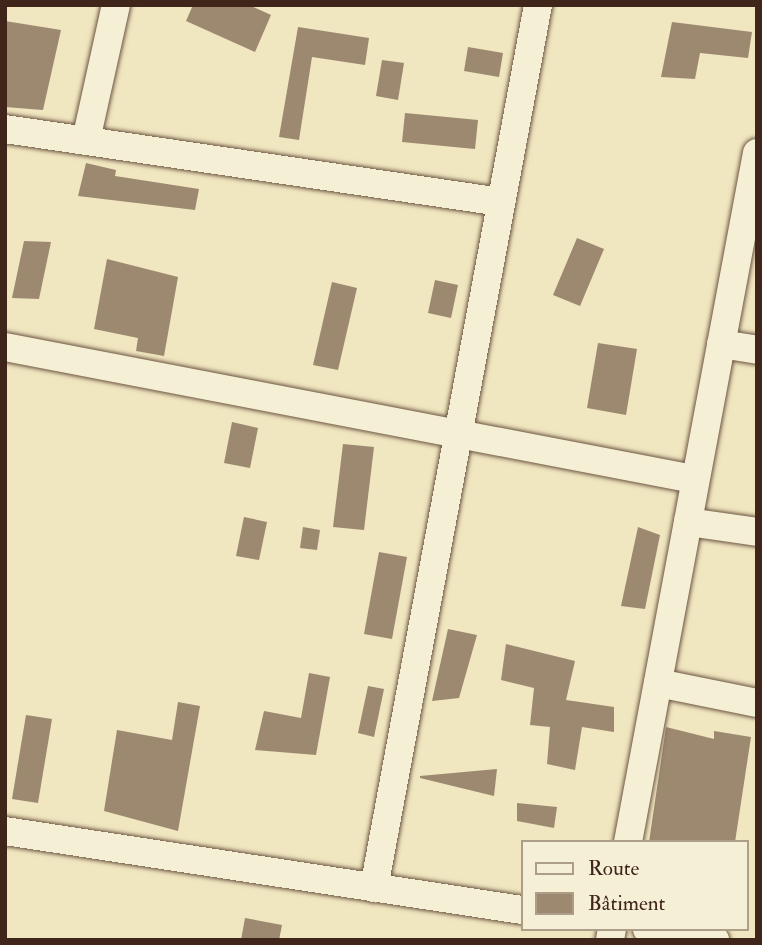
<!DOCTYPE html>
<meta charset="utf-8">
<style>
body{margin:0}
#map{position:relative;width:762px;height:945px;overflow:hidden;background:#f0e6bf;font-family:"IM FELL Double Pica",serif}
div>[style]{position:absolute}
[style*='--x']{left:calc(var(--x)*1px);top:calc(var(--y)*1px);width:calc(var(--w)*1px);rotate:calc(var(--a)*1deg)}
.building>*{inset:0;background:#9c8970}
.roads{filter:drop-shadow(0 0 2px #6c5543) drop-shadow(0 0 2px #6c5543)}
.minor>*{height:28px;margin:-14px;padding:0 14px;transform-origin:14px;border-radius:14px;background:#f5efd5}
span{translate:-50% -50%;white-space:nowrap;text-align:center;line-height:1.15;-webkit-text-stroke:5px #f5efd5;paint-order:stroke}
.frame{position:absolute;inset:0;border:7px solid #40251a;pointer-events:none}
.legend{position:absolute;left:521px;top:840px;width:228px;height:91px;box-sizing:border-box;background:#f5efd5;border:2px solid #ad9e8a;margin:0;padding:9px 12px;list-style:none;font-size:21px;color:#40251a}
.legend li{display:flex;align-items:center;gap:14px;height:35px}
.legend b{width:35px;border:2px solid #ad9e8a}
</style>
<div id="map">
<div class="building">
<div style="clip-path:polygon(193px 5px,249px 5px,271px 15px,255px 52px,186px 21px)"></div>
<div style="clip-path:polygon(5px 21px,61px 30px,43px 110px,5px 107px)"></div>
<div style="clip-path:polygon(672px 22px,752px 32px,748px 58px,700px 53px,695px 79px,661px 77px)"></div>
<div style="clip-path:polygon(298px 27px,369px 38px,365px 65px,312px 57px,299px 140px,279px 137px)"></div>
<div style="clip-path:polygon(468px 47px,503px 53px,499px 77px,464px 71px)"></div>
<div style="clip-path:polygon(382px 60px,404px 63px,398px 100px,376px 96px)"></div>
<div style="clip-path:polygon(405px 113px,478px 120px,475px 149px,402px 142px)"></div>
<div style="clip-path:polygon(86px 163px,116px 170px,115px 176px,199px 189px,195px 210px,78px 196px)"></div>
<div style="clip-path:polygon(577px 238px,604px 249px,580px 306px,553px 295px)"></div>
<div style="clip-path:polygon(24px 241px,51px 242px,39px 299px,12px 298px)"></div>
<div style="clip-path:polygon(107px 259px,178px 277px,164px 356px,136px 351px,138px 338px,94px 329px)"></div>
<div style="clip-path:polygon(435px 280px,458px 285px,451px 318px,428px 313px)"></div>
<div style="clip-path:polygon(332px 282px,357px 288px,338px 370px,313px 365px)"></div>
<div style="clip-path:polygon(598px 343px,637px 349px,626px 415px,587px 408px)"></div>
<div style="clip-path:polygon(232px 422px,258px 428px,250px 468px,224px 463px)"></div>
<div style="clip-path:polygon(343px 444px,374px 447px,364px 530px,333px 527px)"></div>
<div style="clip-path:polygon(244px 517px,267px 522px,259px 560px,236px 556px)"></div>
<div style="clip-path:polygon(303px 527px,320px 530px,317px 550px,300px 548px)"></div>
<div style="clip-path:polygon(638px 527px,660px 535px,645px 609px,621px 606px)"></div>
<div style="clip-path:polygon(379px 552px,407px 557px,392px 639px,364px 634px)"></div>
<div style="clip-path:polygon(448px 629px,477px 635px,459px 698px,432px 701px)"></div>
<div style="clip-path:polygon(506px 644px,575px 661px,566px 700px,614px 707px,614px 732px,582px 727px,575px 770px,547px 764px,550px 727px,530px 725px,534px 688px,501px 680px)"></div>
<div style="clip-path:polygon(309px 673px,330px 677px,316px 755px,255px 750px,264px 711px,301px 718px)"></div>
<div style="clip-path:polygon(368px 686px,384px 689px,374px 737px,358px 733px)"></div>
<div style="clip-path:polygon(178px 702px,200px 706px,178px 831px,104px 811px,117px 730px,172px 740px)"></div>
<div style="clip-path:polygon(26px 715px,52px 719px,38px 803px,12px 799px)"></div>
<div style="clip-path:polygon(666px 727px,714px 739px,714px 731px,751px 737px,735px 842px,649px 842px)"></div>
<div style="clip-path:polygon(497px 769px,494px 796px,420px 778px,420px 776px)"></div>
<div style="clip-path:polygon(517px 803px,557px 807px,554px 828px,517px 821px)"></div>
<div style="clip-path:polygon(245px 918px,282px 925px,279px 940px,241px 940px)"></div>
</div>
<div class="roads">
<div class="minor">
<div style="--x:5;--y:129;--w:501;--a:8.37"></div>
<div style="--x:86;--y:140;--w:138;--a:-77.5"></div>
<div style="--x:721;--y:344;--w:36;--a:9"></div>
<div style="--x:5;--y:347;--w:701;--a:10.86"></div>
<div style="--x:688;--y:522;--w:70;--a:8.2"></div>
<div style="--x:658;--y:683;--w:101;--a:11.4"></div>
<div style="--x:5;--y:831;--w:523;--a:8.69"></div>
<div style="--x:628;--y:842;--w:701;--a:-79.4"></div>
<div style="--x:374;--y:888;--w:898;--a:-79.48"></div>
<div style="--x:647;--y:929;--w:69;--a:9.2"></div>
<div style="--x:610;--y:940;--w:11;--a:-80"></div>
</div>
</div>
<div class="frame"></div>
<ul class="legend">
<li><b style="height:9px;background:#f5efd5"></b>Route</li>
<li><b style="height:19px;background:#9c8970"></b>Bâtiment</li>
</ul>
</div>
